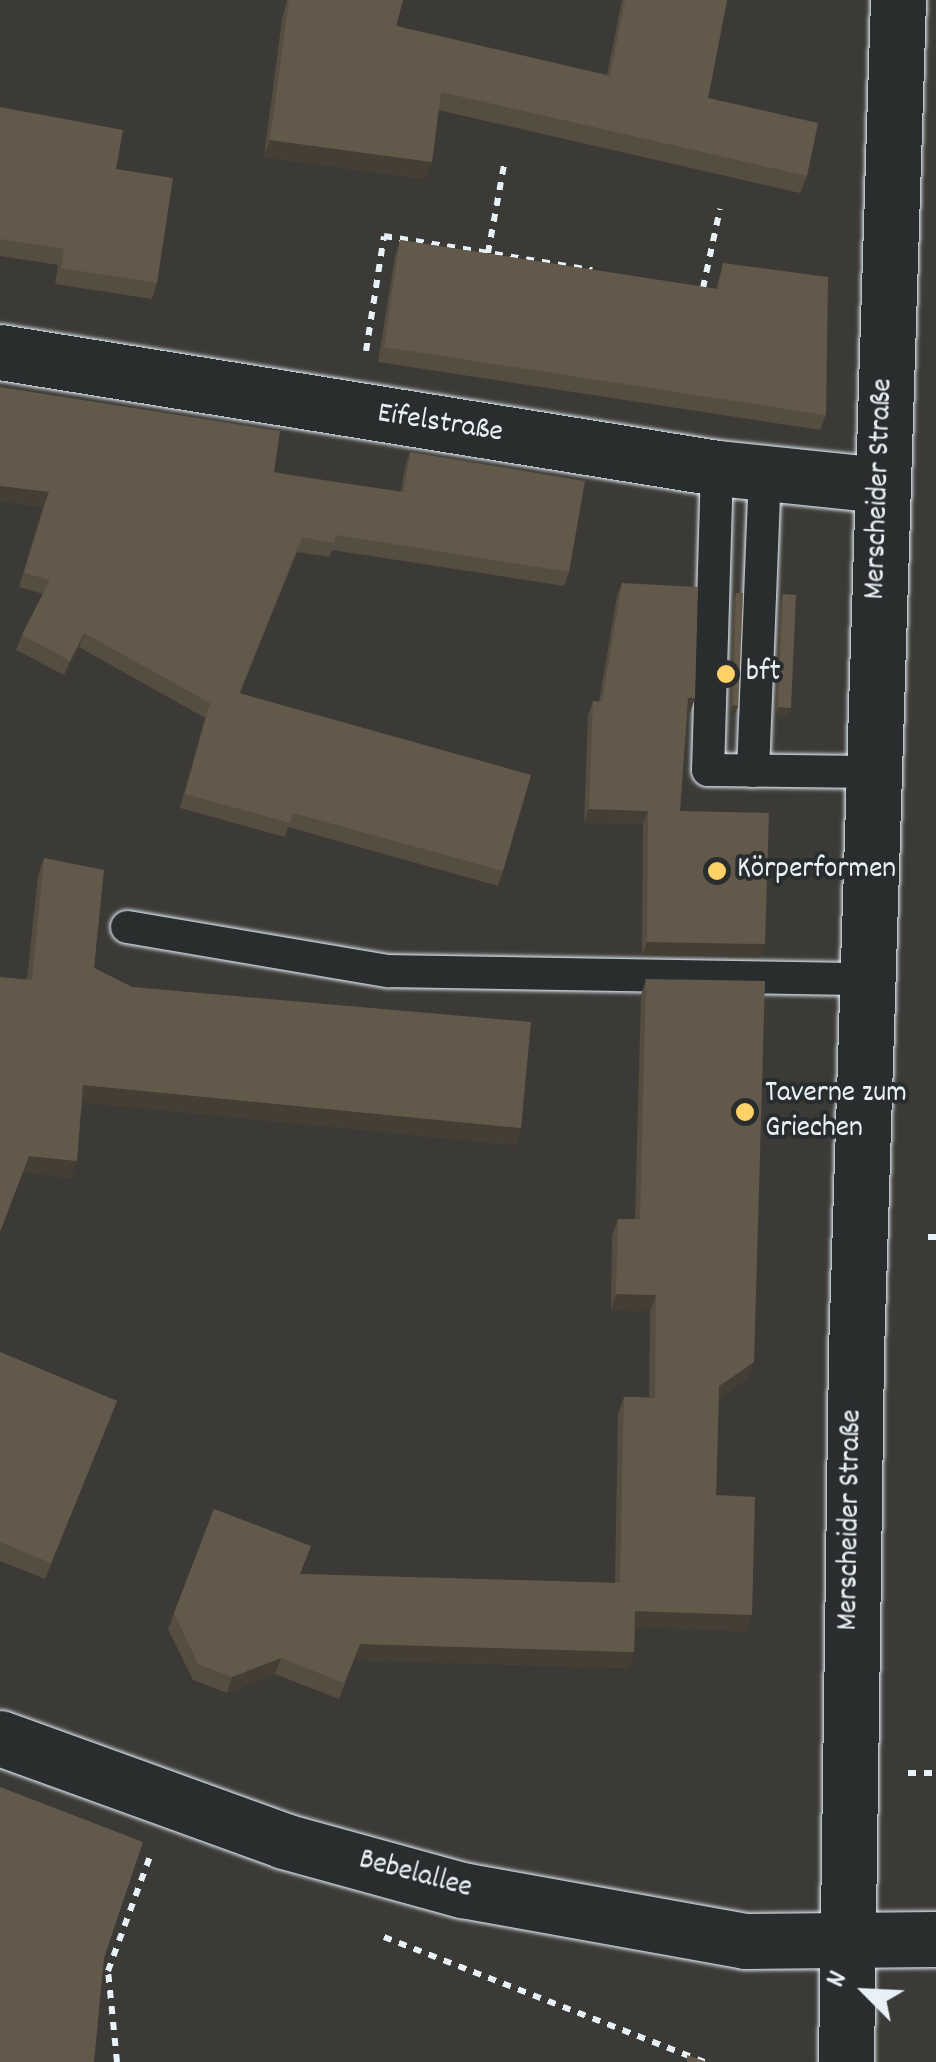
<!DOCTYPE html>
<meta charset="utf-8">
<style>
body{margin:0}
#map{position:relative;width:936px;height:2062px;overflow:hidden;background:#3b3a37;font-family:Dekko,sans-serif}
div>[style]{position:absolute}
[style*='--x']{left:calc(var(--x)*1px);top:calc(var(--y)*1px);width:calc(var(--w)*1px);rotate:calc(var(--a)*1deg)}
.path>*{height:6px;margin-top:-3px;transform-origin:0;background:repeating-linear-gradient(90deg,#e8f1f8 0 8px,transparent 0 16px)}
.roads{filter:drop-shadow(0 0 2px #e8f1f8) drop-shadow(0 0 2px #e8f1f8)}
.lane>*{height:32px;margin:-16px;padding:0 16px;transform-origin:16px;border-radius:16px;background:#2a2d2e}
.street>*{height:55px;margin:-27.5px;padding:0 27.5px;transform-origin:27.5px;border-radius:27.5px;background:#2a2d2e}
.secondary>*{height:55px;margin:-27.5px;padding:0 27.5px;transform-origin:27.5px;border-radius:27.5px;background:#2a2d2e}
.wall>*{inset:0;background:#554d40}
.shaded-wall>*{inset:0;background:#453e34}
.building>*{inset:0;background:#63594b}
.dots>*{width:28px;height:28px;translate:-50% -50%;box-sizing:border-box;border:5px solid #2a2d2e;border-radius:50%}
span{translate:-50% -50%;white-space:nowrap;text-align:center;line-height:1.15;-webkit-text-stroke:8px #2a2d2e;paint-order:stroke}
.street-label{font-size:30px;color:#e8f1f8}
.poi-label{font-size:30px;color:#e8f1f8}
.left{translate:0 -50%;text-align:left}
.north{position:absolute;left:816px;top:1942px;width:100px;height:100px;-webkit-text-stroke:8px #2a2d2e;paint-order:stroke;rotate:294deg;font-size:28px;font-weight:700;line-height:40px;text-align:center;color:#e8f1f8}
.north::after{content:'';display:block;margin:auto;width:35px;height:45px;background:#e8f1f8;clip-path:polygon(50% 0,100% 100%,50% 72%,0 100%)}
</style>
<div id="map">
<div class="path">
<div style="--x:488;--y:253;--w:89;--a:-79.7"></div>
<div style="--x:703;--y:288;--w:81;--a:-77.9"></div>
<div style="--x:366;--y:351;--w:116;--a:-81.1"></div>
<div style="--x:384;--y:236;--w:211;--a:9.3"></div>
<div style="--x:928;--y:1237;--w:8;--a:0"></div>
<div style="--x:908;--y:1773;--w:28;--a:0"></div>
<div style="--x:384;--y:1937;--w:344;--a:21.3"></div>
<div style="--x:117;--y:2062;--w:91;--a:-95.6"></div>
<div style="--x:108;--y:1971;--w:122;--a:-69.9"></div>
</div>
<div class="roads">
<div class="lane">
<div style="--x:717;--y:468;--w:302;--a:91.7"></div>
<div style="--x:708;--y:770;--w:165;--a:0.7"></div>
<div style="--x:753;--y:771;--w:297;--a:-87.7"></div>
<div style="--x:127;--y:927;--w:265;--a:9.6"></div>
<div style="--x:388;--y:971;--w:478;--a:1"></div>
</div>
<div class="street">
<div style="--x:0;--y:352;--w:726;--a:9.19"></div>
<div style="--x:717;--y:468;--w:165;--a:5.9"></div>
</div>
<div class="secondary">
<div style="--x:0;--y:1738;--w:302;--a:19.9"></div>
<div style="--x:284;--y:1841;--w:185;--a:15.4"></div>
<div style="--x:462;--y:1890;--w:288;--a:10.2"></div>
<div style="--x:745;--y:1941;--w:191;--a:-0.6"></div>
<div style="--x:846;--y:2062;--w:711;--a:-89.19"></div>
<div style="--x:856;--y:1351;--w:1352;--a:-88.22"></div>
</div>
</div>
<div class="wall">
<div style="clip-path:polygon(287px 0,403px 0,396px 26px,607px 75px,622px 0,727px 0,708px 98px,807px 176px,800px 193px,438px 110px,432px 162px,425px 179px,264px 157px,282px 19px)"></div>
<div style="clip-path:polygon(0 107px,116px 169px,157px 283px,152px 299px,55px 284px,58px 265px,0 256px)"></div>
<div style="clip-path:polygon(400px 240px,716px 289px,723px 263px,826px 415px,820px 430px,378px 362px,395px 256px)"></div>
<div style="clip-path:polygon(410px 452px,569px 572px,564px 586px,332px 550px,329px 557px,297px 552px,240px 693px,503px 871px,498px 886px,288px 827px,285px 837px,180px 808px,205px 718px,79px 647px,64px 675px,16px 650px,22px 635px,43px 594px,19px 587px,43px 507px,0 501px,274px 472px,401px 492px,405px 467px)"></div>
<div style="clip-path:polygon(622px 583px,695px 698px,690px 712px,687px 712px,680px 811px,760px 957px,642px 955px,643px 824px,584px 823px,588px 715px,593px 701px,599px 702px,617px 596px)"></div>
<div style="clip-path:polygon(736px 593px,738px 706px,735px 714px,730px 714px,733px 601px)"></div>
<div style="clip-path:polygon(783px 594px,788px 717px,775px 716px,780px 603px)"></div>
<div style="clip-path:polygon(44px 858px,94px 968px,132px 987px,521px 1128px,515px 1145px,82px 1102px,71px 1178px,23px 1172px,27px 979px,38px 875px)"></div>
<div style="clip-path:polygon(646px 979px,748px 1378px,719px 1398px,716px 1495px,747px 1631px,635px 1627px,634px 1652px,629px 1668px,354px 1660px,339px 1699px,275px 1674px,227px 1693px,193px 1680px,168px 1629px,214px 1509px,301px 1574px,615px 1583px,618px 1413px,624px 1397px,649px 1397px,650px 1311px,611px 1310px,612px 1235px,618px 1219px,635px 1219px,641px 995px)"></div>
<div style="clip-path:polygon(0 1352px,117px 1401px,45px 1579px,0 1561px)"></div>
</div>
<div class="shaded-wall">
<div style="clip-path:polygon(270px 140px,432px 162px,425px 179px,264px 157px)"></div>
<div style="clip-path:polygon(0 486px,49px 492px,43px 507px,0 501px)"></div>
<div style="clip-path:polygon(84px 633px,79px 647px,64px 675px,70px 661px)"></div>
<div style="clip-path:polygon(688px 698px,695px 698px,690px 712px,683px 712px)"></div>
<div style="clip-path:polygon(733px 705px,738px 706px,735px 714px,730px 714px)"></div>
<div style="clip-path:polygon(778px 707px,791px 708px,788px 717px,775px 716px)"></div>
<div style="clip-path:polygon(589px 809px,648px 811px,643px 824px,584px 823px)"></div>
<div style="clip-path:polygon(647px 942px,765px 944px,760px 957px,642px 955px)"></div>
<div style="clip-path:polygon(83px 1085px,521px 1128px,515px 1145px,77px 1102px)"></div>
<div style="clip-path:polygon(29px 1156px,77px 1161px,71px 1178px,23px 1172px)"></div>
<div style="clip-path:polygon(616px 1294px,656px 1295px,650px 1311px,611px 1310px)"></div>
<div style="clip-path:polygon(754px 1362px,748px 1378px,713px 1402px,719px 1386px)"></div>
<div style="clip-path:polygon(635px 1611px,752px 1615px,747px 1631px,629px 1627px)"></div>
<div style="clip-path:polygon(360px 1644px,634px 1652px,629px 1668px,354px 1660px,339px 1699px)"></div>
<div style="clip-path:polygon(281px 1658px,275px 1674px,227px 1693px,232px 1677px)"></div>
</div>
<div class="building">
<div style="clip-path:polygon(289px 0,403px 0,396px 26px,610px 76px,625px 0,727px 0,708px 98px,818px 123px,807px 176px,441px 92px,432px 162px,270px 140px)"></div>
<div style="clip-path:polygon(0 107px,123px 130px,116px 169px,173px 178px,157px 283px,61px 268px,64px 249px,0 239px)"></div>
<div style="clip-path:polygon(400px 240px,718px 289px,723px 263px,828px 277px,826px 415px,384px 347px)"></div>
<div style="clip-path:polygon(0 387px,280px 431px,274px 472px,286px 475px,404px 492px,410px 452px,585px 481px,569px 572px,336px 535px,334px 543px,302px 537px,239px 693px,531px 775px,503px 871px,293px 813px,290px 823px,185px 794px,210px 703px,84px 633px,70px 661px,22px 635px,50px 580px,24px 573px,49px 492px,0 486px)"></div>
<div style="clip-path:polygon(622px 583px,698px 587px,695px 698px,688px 698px,680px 811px,769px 813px,765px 944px,647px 942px,648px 811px,589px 809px,593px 701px,602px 702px)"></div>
<div style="clip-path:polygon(736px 593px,743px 593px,738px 706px,733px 705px)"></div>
<div style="clip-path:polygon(783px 594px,796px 595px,791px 708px,778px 707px)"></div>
<div style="clip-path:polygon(44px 858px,104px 870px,94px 968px,132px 987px,531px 1022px,521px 1128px,83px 1085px,77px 1161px,29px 1156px,0 1232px,0 977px,32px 980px)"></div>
<div style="clip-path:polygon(646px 979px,765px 981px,754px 1362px,719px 1386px,716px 1495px,755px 1497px,752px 1615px,635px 1611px,634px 1652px,360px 1644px,344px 1683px,281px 1658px,232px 1677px,198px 1664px,174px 1613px,214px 1509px,311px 1546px,300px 1574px,620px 1583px,624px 1397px,655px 1398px,656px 1295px,616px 1294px,618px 1219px,640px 1219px)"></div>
<div style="clip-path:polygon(0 1352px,117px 1401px,51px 1563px,0 1542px)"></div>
<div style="clip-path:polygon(0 1787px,143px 1842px,104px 1958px,94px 2062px,0 2062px)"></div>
<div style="clip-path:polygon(687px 2055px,707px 2062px,687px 2062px)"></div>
</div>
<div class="dots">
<div style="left:726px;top:674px;background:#ffd166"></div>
<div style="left:717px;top:871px;background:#ffd166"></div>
<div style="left:745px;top:1112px;background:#ffd166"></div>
</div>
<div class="street-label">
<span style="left:440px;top:425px;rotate:9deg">Eifelstraße</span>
<span style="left:881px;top:489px;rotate:-88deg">Merscheider Straße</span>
<span style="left:852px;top:1520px;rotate:-89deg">Merscheider Straße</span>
<span style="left:415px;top:1876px;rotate:15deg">Bebelallee</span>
</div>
<div class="poi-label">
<span class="left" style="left:746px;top:674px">bft</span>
<span class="left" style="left:737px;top:871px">Körperformen</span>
<span class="left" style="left:765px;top:1112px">Taverne zum<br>Griechen</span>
</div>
<div class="north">N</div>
</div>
